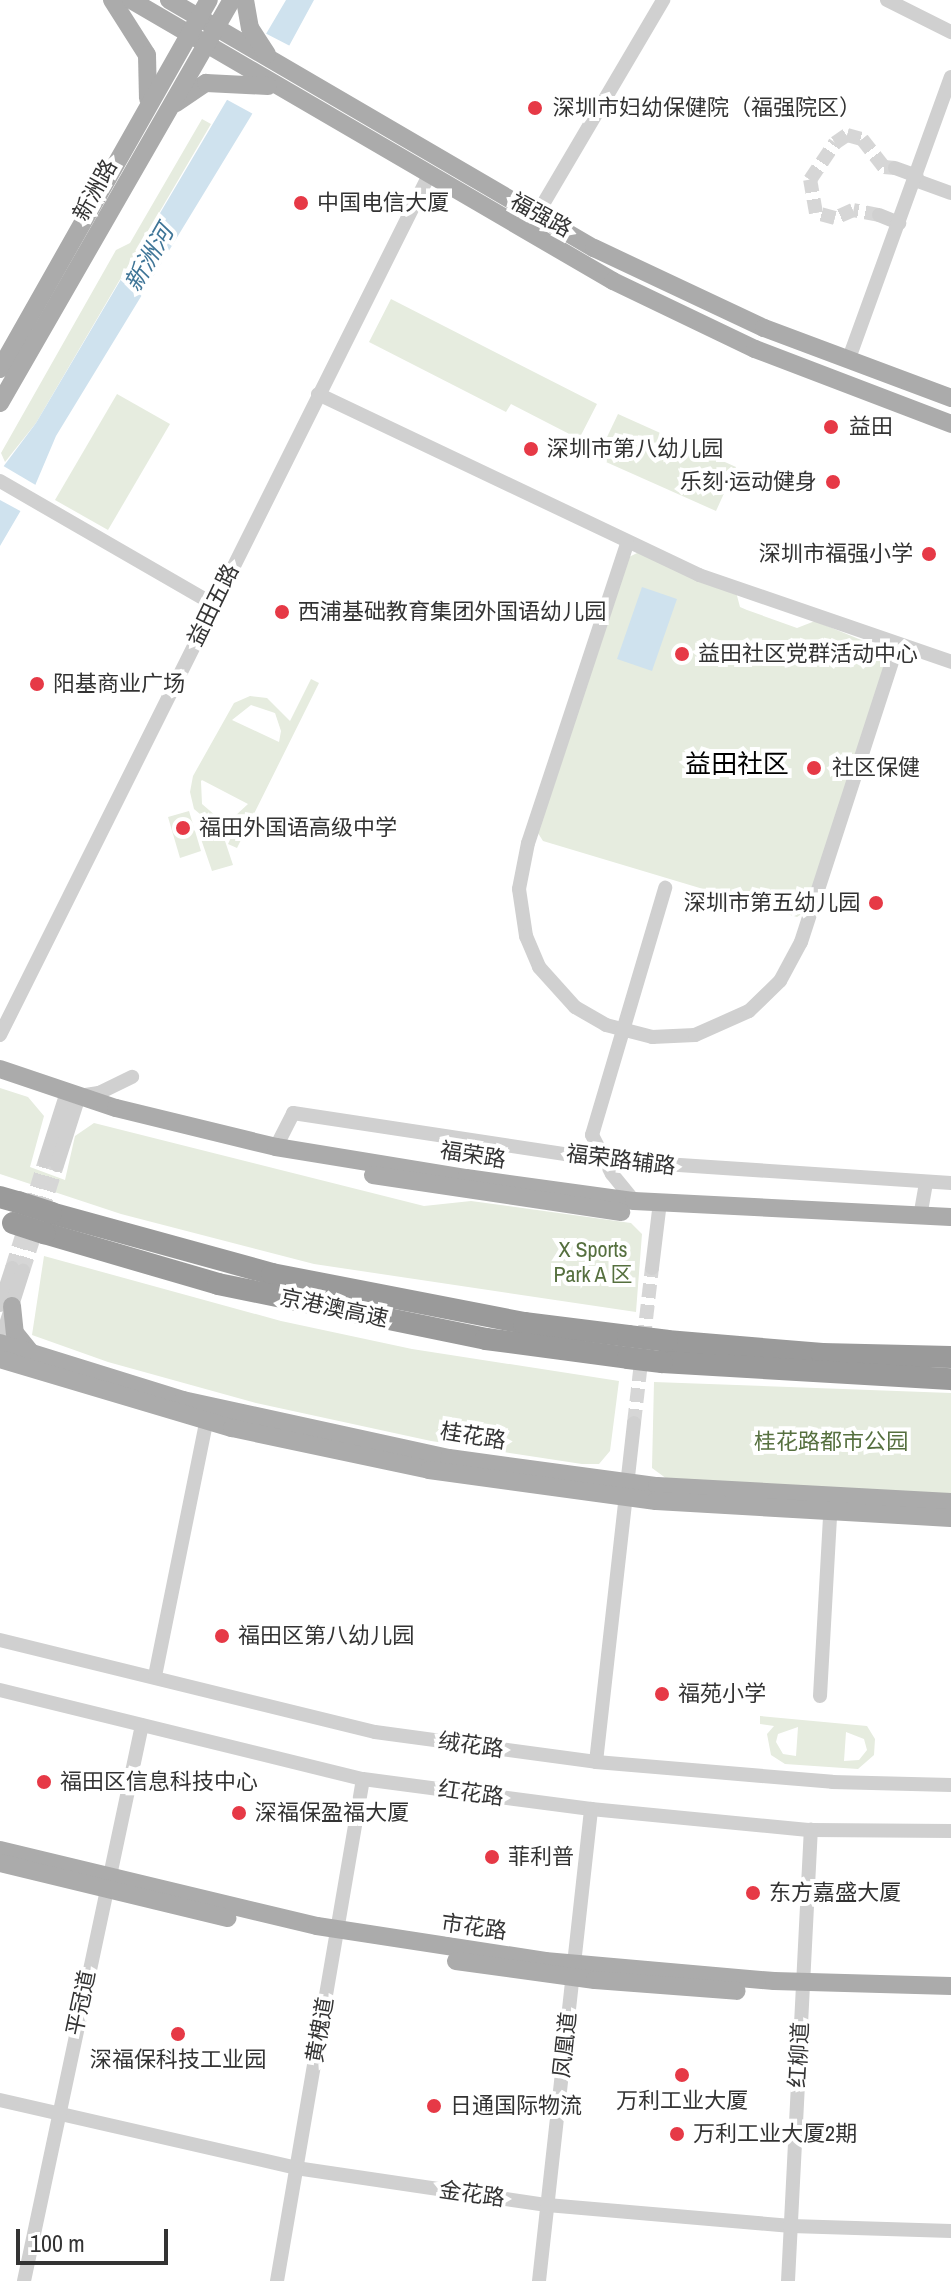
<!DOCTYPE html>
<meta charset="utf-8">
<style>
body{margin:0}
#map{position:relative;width:951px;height:2281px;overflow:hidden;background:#fff;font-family:"Archivo Narrow","Noto Sans SC",sans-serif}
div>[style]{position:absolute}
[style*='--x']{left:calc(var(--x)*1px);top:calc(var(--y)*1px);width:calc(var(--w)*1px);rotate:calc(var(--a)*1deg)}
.green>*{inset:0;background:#e6ecdf}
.water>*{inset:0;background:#cfe2ee}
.pier>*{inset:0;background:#fff}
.minor-tunnel>*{height:14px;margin-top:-7px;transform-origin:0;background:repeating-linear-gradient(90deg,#d6d6d6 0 14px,transparent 0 21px)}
.minor>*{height:14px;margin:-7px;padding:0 7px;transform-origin:7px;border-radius:7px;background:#d0d0d0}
.major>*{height:18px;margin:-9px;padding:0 9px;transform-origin:9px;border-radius:9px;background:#ababab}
.highway>*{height:22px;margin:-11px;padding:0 11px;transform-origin:11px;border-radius:11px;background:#9a9a9a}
.highway-bridge>*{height:22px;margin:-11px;padding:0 11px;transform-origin:11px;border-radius:11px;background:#9a9a9a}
.dots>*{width:22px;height:22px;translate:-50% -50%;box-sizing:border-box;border:4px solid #fff;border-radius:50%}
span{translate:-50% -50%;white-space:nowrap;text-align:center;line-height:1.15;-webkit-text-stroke:8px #fff;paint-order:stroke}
.poi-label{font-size:22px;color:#333}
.left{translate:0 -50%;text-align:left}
.right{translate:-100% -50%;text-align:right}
.street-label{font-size:22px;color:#333}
.park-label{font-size:22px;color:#56703f}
.water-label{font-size:24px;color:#3f7597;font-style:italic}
.quarter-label{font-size:26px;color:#000}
.scale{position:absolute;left:16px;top:2229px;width:152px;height:36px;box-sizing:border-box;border:4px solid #333;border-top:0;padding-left:10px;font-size:24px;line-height:28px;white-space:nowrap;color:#333;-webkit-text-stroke:6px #fff;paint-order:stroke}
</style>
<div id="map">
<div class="green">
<div style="clip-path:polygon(202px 119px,211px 124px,36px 423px,5px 462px,1px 453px,116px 250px,130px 243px)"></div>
<div style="clip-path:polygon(391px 299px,597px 404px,579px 439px,511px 404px,506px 412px,369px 342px)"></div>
<div style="clip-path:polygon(117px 394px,170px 424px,108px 530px,55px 500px)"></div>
<div style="clip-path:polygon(618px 414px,736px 467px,716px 511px,597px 458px)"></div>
<div style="clip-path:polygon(639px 552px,736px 592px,740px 607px,747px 610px,797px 628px,815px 621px,888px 651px,891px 659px,811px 908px,797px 917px,543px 841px,536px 830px,625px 559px)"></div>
<div style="clip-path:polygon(evenodd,311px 679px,319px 683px,237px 848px,228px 844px,237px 825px,213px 825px,194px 809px,190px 792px,193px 776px,234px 703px,250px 696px,267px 698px,290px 721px,311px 679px,251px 705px,275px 713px,281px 731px,279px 742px,232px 720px,251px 705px,311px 679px,201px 781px,202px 780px,248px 804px,235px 816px,216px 816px,202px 804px,201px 781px)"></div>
<div style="clip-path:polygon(189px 811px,201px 851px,180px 858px,168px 817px)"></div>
<div style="clip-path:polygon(221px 829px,233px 865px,212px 871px,200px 836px)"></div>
<div style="clip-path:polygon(0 1088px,28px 1097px,44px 1116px,30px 1167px,65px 1180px,75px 1136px,94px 1123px,424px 1206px,471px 1201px,631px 1223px,642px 1234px,636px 1312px,314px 1264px,121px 1214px,0 1174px)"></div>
<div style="clip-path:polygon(44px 1256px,281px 1321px,412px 1349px,619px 1381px,610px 1451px,599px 1464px,582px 1464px,431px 1441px,256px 1403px,108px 1362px,32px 1335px)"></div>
<div style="clip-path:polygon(654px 1382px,951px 1393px,951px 1494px,667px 1479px,652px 1468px)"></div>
<div style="clip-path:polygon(evenodd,760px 1716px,867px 1726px,875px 1739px,874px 1755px,858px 1769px,785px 1764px,771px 1755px,767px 1734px,774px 1726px,760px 1724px,760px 1716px,798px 1727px,796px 1756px,783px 1754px,776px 1742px,778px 1734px,798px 1727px,760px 1716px,846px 1732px,864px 1739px,867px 1750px,859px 1760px,844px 1761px,846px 1732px)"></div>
</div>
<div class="water">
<div style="clip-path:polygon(286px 0,314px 0,251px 116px,56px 436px,34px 488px,0 546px,0 471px,36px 423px)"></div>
<div style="clip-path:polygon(642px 587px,677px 599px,652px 671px,617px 659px)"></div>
</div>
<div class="pier">
<div style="clip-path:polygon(261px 31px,292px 47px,255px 115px,222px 97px)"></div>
<div style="clip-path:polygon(0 464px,39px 487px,24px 513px,0 500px)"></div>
</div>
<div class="minor-tunnel">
<div style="--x:879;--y:215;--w:26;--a:-169"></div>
<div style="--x:853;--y:210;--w:20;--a:156"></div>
<div style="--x:835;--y:218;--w:20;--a:-165"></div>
<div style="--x:816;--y:213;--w:34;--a:-100"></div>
<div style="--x:810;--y:180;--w:45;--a:-56"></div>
<div style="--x:835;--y:143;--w:14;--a:-34"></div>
<div style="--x:847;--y:135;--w:16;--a:15"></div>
<div style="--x:862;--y:139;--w:36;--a:52"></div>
<div style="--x:884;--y:167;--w:11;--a:5"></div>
<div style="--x:12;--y:1268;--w:112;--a:-72.9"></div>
<div style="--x:23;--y:1271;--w:111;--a:-72.2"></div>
<div style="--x:634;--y:1423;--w:156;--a:-83.4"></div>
</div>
<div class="minor">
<div style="--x:887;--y:0;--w:72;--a:26.6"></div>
<div style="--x:895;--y:168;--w:23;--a:20"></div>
<div style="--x:915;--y:180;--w:38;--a:20"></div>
<div style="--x:879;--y:215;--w:22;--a:22"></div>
<div style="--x:536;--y:216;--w:251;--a:-59.5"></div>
<div style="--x:848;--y:361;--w:302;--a:-70.1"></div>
<div style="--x:318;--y:394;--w:422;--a:25.4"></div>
<div style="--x:699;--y:575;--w:267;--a:19"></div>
<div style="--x:0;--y:481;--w:246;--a:30"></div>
<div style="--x:627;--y:544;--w:315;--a:108.3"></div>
<div style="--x:528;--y:843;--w:47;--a:101.1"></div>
<div style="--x:519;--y:889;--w:48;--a:81.5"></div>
<div style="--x:526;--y:936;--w:34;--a:67"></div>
<div style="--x:539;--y:967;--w:54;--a:48"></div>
<div style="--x:575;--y:1007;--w:36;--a:30"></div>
<div style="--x:606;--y:1025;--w:48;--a:14.6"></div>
<div style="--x:652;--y:1037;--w:43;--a:-2.7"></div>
<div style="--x:695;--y:1035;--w:59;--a:-24"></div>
<div style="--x:749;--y:1011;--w:43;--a:-44.1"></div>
<div style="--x:780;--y:981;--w:44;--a:-61.7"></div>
<div style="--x:801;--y:942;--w:310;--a:-72"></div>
<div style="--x:0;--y:1035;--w:959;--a:-63.49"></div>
<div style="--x:276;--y:1147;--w:38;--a:-63"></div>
<div style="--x:293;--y:1113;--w:315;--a:8.6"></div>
<div style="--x:604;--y:1160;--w:348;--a:3.8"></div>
<div style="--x:45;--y:1161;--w:72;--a:-72.3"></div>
<div style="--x:57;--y:1165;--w:72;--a:-72.3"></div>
<div style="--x:79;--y:1096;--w:20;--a:-9"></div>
<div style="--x:99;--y:1093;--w:37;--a:-26"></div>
<div style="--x:634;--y:1201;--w:35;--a:-129"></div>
<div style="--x:612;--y:1174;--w:44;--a:-117.1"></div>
<div style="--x:592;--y:1135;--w:258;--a:-73.5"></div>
<div style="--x:920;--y:1217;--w:34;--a:-80"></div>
<div style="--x:652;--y:1268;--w:66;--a:-83.1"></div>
<div style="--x:0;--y:1305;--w:39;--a:-72"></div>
<div style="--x:0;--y:1343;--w:76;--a:-72.3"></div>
<div style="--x:0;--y:1640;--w:386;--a:13.8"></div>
<div style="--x:375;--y:1732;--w:223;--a:7.7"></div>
<div style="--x:596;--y:1762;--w:237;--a:4.8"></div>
<div style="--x:832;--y:1782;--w:119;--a:1.4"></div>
<div style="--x:155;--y:1676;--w:267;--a:-78.6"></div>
<div style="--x:0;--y:1690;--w:374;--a:13.8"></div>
<div style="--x:363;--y:1779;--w:230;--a:7.5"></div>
<div style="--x:591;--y:1809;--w:221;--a:5.5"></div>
<div style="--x:811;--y:1830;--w:140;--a:0.4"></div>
<div style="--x:820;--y:1696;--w:181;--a:-86.8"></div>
<div style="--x:596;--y:1762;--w:341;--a:-83.6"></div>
<div style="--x:0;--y:2100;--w:304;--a:12.9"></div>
<div style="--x:296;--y:2168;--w:254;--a:8.4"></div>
<div style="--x:547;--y:2205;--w:245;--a:4.9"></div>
<div style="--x:791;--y:2226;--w:160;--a:1.8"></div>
<div style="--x:24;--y:2281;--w:568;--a:-78.02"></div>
<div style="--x:277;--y:2281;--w:509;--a:-80.28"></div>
<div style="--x:539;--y:2281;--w:475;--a:-83.7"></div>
<div style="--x:788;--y:2281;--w:452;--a:-87.1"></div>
</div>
<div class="major">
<div style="--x:112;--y:0;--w:65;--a:57.5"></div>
<div style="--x:147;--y:55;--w:43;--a:88.7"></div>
<div style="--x:131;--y:0;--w:558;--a:30.24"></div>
<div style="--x:613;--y:281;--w:157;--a:25.6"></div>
<div style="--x:755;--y:349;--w:210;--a:20.9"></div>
<div style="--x:169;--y:0;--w:492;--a:30.3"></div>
<div style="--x:594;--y:248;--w:188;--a:25.2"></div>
<div style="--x:764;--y:328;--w:200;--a:20.5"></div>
<div style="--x:245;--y:0;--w:28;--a:80"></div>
<div style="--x:250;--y:28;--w:31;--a:57"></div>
<div style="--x:176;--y:103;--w:36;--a:-34"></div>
<div style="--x:206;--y:83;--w:62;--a:2.8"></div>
<div style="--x:0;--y:369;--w:424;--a:-60.5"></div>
<div style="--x:0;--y:403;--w:465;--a:-60.1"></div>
<div style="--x:0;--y:1069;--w:122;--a:18.6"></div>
<div style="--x:116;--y:1108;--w:165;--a:13.7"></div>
<div style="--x:276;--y:1147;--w:193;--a:9.3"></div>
<div style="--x:466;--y:1178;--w:170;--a:7.8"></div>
<div style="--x:634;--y:1201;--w:317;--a:2.9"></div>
<div style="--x:373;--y:1175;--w:251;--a:8.5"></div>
<div style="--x:12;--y:1306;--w:27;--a:84"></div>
<div style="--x:15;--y:1333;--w:26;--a:51"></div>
<div style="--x:0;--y:1343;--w:192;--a:17.3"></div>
<div style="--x:183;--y:1400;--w:272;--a:12.3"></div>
<div style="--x:449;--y:1458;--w:210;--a:7.7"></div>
<div style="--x:657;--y:1486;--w:294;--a:3.1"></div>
<div style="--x:0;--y:1359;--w:242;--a:16.6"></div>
<div style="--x:232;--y:1428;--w:201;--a:12"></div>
<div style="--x:429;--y:1470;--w:229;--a:7.8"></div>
<div style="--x:656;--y:1501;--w:295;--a:3.3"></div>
<div style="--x:0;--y:1850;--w:326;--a:13.5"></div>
<div style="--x:317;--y:1926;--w:231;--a:8.7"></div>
<div style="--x:545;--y:1961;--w:230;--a:5"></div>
<div style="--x:774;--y:1981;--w:177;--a:1.6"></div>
<div style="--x:0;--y:1863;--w:234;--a:13.6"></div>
<div style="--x:456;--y:1961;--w:140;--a:7.8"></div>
<div style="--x:595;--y:1980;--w:142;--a:4.4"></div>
</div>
<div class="highway">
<div style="--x:0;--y:1197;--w:19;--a:16"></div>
<div style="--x:51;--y:1213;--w:229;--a:15.4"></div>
<div style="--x:272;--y:1274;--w:257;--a:11"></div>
<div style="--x:524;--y:1323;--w:105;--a:7.1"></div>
<div style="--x:44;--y:1233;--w:181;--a:16.3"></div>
<div style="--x:218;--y:1284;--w:274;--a:11.6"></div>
<div style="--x:486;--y:1339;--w:143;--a:7.6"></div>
<div style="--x:667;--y:1341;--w:156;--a:4.8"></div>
<div style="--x:822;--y:1354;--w:129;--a:1.3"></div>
<div style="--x:662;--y:1362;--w:289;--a:3.4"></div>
</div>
<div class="highway-bridge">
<div style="--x:18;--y:1202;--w:35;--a:18"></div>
<div style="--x:13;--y:1223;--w:33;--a:18"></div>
<div style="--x:628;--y:1336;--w:39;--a:7"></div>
<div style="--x:628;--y:1358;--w:34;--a:7"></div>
</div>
<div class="dots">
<div style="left:535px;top:108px;background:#e63946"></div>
<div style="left:301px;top:203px;background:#e63946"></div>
<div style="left:831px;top:427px;background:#e63946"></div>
<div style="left:531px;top:449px;background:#e63946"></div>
<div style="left:833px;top:482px;background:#e63946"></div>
<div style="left:929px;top:554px;background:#e63946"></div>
<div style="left:282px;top:612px;background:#e63946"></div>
<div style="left:682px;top:654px;background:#e63946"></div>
<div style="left:37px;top:684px;background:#e63946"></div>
<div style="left:814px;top:768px;background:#e63946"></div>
<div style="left:183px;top:828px;background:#e63946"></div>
<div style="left:876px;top:903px;background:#e63946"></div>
<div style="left:222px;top:1636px;background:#e63946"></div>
<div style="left:662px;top:1694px;background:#e63946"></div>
<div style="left:44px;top:1782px;background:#e63946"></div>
<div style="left:239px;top:1813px;background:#e63946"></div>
<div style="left:492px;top:1857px;background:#e63946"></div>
<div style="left:753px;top:1893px;background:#e63946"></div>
<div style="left:178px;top:2034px;background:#e63946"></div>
<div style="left:682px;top:2075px;background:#e63946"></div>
<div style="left:434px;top:2106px;background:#e63946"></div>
<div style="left:677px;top:2134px;background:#e63946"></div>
</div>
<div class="poi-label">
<span class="left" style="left:553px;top:108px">深圳市妇幼保健院（福强院区）</span>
<span class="left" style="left:317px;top:203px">中国电信大厦</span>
<span class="left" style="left:849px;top:427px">益田</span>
<span class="left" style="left:547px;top:449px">深圳市第八幼儿园</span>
<span class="right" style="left:817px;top:482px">乐刻·运动健身</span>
<span class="right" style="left:913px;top:554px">深圳市福强小学</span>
<span class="left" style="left:298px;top:612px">西浦基础教育集团外国语幼儿园</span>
<span class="left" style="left:698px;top:654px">益田社区党群活动中心</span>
<span class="left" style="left:53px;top:684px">阳基商业广场</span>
<span class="left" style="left:832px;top:768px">社区保健</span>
<span class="left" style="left:199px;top:828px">福田外国语高级中学</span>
<span class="right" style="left:860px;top:903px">深圳市第五幼儿园</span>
<span class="left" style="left:238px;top:1636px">福田区第八幼儿园</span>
<span class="left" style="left:678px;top:1694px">福苑小学</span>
<span class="left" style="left:60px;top:1782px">福田区信息科技中心</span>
<span class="left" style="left:255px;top:1813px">深福保盈福大厦</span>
<span class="left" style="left:508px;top:1857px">菲利普</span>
<span class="left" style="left:769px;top:1893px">东方嘉盛大厦</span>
<span style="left:178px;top:2060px">深福保科技工业园</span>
<span style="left:682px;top:2101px">万利工业大厦</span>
<span class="left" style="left:450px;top:2106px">日通国际物流</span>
<span class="left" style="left:693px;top:2134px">万利工业大厦2期</span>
</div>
<div class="street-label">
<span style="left:95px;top:190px;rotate:-61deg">新洲路</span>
<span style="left:541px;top:215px;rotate:29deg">福强路</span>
<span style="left:213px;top:605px;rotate:-64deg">益田五路</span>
<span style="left:473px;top:1155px;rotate:9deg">福荣路</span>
<span style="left:621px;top:1160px;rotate:7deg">福荣路辅路</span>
<span style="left:334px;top:1308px;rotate:12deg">京港澳高速</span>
<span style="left:473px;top:1436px;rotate:9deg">桂花路</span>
<span style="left:471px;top:1745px;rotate:8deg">绒花路</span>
<span style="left:471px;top:1793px;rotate:8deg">红花路</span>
<span style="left:474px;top:1927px;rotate:8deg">市花路</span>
<span style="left:81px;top:2003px;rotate:-78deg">平冠道</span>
<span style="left:320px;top:2030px;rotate:-80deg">黄槐道</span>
<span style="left:565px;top:2045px;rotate:-84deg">凤凰道</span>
<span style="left:799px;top:2055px;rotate:-87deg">红柳道</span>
<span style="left:472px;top:2194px;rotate:8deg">金花路</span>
</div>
<div class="park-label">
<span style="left:593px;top:1262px">X Sports<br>Park A 区</span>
<span style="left:831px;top:1442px">桂花路都市公园</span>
</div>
<div class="water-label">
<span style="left:149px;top:258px;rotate:-60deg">新洲河</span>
</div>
<div class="quarter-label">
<span style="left:737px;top:764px">益田社区</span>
</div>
<div class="scale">100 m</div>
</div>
